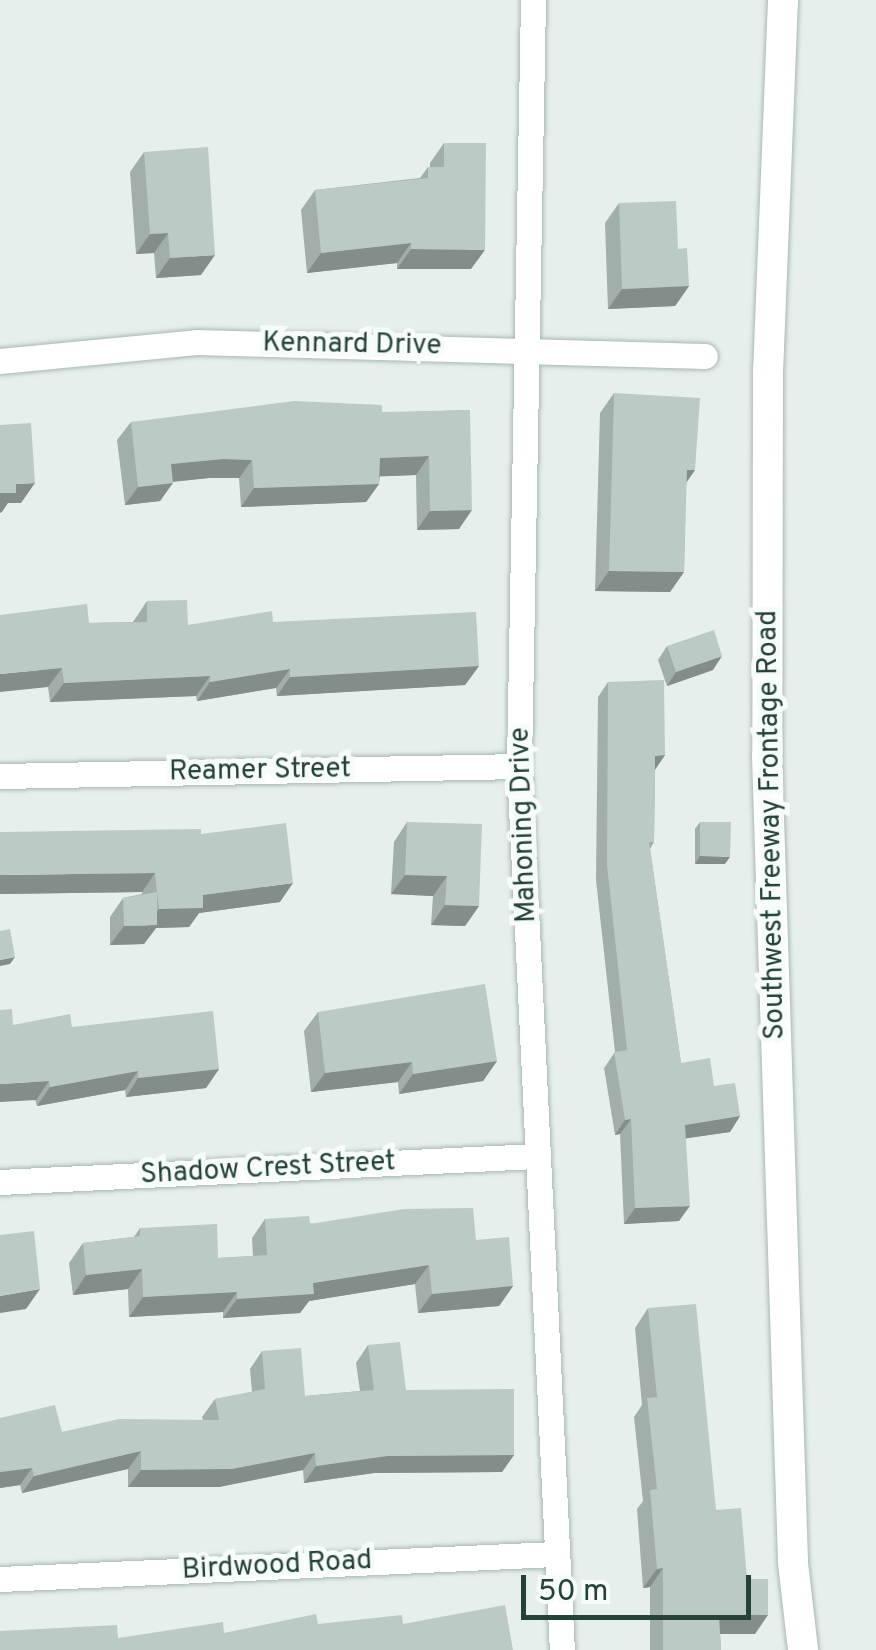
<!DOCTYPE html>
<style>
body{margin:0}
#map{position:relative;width:876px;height:1650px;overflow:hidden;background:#e6efeb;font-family:Overpass,sans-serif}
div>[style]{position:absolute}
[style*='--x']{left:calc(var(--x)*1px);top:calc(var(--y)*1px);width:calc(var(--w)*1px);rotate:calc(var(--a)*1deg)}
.roads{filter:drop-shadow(0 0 2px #a8b8b2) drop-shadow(0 0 2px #a8b8b2)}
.minor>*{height:25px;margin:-12.5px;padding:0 12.5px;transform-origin:12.5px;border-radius:12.5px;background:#fff}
.secondary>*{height:30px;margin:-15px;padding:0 15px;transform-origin:15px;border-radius:15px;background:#fff}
.wall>*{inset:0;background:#a1aea9}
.shaded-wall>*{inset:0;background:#838d89}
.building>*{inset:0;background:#bbcac4}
span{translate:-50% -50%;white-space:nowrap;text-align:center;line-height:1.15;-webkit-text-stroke:10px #f7fbf9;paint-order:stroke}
.street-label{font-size:28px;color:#24423a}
.scale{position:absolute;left:521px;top:1575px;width:230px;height:45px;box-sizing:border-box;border:5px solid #24423a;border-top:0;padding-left:12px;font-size:30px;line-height:35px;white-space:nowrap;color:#24423a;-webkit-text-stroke:8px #f7fbf9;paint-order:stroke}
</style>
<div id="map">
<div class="roads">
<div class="minor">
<div style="--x:533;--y:0;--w:766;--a:91.05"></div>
<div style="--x:519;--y:766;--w:885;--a:87.22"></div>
<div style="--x:0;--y:361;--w:197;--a:-5.5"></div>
<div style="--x:196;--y:342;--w:509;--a:1.58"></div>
<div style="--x:0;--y:776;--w:519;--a:-1.1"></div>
<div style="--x:0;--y:1182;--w:536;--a:-2.78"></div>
<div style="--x:0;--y:1579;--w:555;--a:-2.58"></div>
</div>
<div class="secondary">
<div style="--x:783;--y:0;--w:369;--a:92.3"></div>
<div style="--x:768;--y:369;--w:387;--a:90.1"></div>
<div style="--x:767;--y:756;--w:807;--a:88.15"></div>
<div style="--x:793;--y:1563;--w:88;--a:83.4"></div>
</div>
</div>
<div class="wall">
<div style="clip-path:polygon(444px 143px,471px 269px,397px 269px,397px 263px,307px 273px,301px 210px,315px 190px,420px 178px,428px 167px,430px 167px,430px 163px)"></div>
<div style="clip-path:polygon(144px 152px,201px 275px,156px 278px,154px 253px,136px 254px,130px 172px)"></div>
<div style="clip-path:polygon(619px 203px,678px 249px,689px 286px,675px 306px,608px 309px,605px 223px)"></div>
<div style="clip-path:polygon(614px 393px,695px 470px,686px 483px,684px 572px,670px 592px,595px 591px,600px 413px)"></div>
<div style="clip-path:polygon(470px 410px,459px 529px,417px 530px,416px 475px,380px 476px,379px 484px,366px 502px,241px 507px,239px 478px,209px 478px,173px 482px,160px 501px,125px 505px,117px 440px,131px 422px)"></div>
<div style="clip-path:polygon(147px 601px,188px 625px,273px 622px,479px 666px,465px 685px,277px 696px,276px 688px,197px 701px,196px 696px,50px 702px,48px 687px,0 615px,89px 623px,133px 622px)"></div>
<div style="clip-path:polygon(667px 646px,713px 670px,667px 686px,658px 660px)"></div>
<div style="clip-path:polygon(608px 682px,665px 755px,655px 770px,654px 842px,650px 849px,681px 1063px,714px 1086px,740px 1116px,730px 1132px,686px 1138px,679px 1221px,624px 1224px,620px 1134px,615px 1135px,604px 1068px,615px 1052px,596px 880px,598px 697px)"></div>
<div style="clip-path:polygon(407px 822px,479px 906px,465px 926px,431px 925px,433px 896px,391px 894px,394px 842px)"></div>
<div style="clip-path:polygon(700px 822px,725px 864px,695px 864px,695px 829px)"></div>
<div style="clip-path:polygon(201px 834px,280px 902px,199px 913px,189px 927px,156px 928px,144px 944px,110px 945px,110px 917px,123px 898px,142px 894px,142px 892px,0 894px)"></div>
<div style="clip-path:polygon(318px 1012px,497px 1061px,483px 1081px,399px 1094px,398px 1082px,311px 1092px,304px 1031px)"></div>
<div style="clip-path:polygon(13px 1025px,72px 1027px,219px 1069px,206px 1088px,126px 1097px,125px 1090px,37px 1106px)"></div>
<div style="clip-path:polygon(265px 1219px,476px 1240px,513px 1286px,499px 1306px,418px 1313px,415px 1284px,309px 1301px,300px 1313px,223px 1318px,223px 1312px,129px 1317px,128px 1289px,73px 1295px,69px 1263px,83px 1243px,134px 1237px,140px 1228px,218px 1258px,253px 1256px,252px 1238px)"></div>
<div style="clip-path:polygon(648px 1308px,716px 1510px,747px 1579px,755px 1634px,720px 1634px,721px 1650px,650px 1650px,650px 1587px,643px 1588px,637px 1509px,643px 1501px,634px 1417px,642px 1405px,635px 1328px)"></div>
<div style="clip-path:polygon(368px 1345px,406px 1390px,514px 1455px,502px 1472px,374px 1473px,304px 1483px,303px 1470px,219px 1487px,128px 1487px,128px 1469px,22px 1493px,20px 1485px,0 1488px,0 1418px,62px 1432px,203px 1420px,202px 1417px,215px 1399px,252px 1392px,250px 1369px,262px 1351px,305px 1396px,360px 1391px,356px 1363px)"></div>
</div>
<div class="shaded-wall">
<div style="clip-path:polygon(168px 233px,154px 253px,136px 254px,150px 234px)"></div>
<div style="clip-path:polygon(411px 243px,397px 263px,307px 273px,321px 253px)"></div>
<div style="clip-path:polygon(411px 249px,485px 250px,471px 269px,397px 269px)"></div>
<div style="clip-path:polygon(215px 255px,201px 275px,156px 278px,170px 258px)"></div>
<div style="clip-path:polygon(689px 286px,675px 306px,608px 309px,622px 289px)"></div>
<div style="clip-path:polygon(429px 456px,416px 475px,367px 477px,380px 458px)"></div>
<div style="clip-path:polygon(223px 459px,252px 460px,239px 478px,209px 478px,158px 483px,171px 464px)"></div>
<div style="clip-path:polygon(687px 470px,695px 470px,681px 490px)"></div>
<div style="clip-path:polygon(35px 483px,21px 503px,8px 503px,2px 512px,0 513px,0 493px,16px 484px)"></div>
<div style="clip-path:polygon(173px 483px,160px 501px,125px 505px,138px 487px)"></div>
<div style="clip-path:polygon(379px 484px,366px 502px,241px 507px,254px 488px)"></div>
<div style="clip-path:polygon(472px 510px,459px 529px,417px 530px,430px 511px)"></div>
<div style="clip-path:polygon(609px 571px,684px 572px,670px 592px,595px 591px)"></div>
<div style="clip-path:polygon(722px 656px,713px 670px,667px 686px,676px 672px)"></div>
<div style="clip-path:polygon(479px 666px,465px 685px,277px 696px,290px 677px)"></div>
<div style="clip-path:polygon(62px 668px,48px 687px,0 692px,0 674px)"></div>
<div style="clip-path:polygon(290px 669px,276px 688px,197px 701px,210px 682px)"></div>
<div style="clip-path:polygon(210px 676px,196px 696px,50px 702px,64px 683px)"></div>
<div style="clip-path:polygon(665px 755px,654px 771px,655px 756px)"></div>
<div style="clip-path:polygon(700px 856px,730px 857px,725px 864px,695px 864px)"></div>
<div style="clip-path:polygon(155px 873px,142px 892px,0 894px,0 875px)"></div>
<div style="clip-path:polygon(405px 875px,447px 876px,433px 896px,391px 894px)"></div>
<div style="clip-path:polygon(293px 883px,280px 902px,199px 913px,189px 927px,156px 928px,144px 944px,110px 945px,124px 926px,147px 926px,159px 909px,203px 895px)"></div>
<div style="clip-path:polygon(445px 905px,479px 906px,465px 926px,431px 925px)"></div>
<div style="clip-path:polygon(15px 957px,10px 964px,0 966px,0 960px)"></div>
<div style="clip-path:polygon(497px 1061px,483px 1081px,399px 1094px,413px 1074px)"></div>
<div style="clip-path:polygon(412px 1062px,398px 1082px,311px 1092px,325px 1073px)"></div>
<div style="clip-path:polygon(219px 1069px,206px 1088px,126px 1097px,138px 1078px)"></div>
<div style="clip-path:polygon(138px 1071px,125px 1090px,37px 1106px,50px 1087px)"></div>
<div style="clip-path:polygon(49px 1081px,36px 1100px,0 1102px,0 1084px)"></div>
<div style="clip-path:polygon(740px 1116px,730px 1132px,675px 1140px,685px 1125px)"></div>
<div style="clip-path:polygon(631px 1119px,620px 1134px,615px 1135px,625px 1120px)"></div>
<div style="clip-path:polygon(690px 1206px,679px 1221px,624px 1224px,635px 1208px)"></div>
<div style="clip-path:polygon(429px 1265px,415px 1284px,309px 1301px,300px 1313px,223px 1318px,237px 1299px,313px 1283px)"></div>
<div style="clip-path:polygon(142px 1269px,128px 1289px,73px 1295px,86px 1275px)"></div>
<div style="clip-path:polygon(513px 1286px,499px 1306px,418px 1313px,432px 1294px)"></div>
<div style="clip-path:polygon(40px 1289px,26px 1309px,0 1313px,0 1296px)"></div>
<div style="clip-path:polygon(237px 1292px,223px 1312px,129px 1317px,143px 1297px)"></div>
<div style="clip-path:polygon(141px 1451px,128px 1469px,22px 1493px,34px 1476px)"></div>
<div style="clip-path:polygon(315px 1453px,303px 1470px,219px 1487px,128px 1487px,141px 1470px)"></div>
<div style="clip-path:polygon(514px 1455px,502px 1472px,374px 1473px,304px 1483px,316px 1466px,387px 1456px)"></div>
<div style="clip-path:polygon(32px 1468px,20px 1485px,0 1488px,0 1472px)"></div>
<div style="clip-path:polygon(663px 1568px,650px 1587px,643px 1588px,657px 1569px)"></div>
<div style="clip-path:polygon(719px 1615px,768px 1615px,755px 1634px,706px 1634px)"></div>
</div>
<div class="building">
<div style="clip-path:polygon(444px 143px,486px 143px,485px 250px,411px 249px,411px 243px,321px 253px,315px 190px,428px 178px,428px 167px,444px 167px)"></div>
<div style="clip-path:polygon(208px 147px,215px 255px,170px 258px,168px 233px,150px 234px,144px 152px)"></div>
<div style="clip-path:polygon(676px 201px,678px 249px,687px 248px,689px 286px,622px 289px,619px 203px)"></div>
<div style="clip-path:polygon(614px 393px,700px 398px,695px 470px,687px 470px,684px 572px,609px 571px)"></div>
<div style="clip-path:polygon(294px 401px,382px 405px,382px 412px,470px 410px,472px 510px,430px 511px,429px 456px,380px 458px,379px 484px,254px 488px,252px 460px,223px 459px,171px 464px,173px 483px,138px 487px,131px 422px)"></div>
<div style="clip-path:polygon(31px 423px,35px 483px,16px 484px,16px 493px,0 493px,0 425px)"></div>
<div style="clip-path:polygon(187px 600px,188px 625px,272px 611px,273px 622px,476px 612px,479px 666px,290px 677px,290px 669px,210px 682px,210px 676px,64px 683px,62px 668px,0 674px,0 612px,0 615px,87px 604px,89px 623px,147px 622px,147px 601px)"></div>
<div style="clip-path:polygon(714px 630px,722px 656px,676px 672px,667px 646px)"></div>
<div style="clip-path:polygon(664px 680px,665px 755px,655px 756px,654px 842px,649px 842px,681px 1063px,710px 1058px,714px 1086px,735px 1083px,740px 1116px,685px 1125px,690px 1206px,635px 1208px,631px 1119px,625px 1120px,614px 1052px,627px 1050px,607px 865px,608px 682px)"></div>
<div style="clip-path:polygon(407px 822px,482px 824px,479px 906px,445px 905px,447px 876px,405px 875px)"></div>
<div style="clip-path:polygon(700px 822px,731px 822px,730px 857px,700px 856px)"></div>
<div style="clip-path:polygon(286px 823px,293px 883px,203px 895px,203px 908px,159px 909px,157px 892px,157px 925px,124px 926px,123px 898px,157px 892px,155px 873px,0 875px,0 832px,201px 829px,201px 834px)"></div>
<div style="clip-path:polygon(10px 929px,15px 957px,0 960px,0 931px)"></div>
<div style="clip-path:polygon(485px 984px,497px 1061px,413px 1074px,412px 1062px,325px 1073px,318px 1012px)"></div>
<div style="clip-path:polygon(12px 1009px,13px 1025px,70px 1014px,72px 1027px,213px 1011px,219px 1069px,138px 1078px,138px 1071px,50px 1087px,49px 1081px,0 1084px,0 1010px)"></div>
<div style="clip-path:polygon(473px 1208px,476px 1240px,509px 1237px,513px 1286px,432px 1294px,429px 1265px,313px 1283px,314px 1294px,237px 1299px,237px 1292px,143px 1297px,142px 1269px,86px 1275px,83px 1243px,140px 1236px,140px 1228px,217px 1224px,218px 1258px,267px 1255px,265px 1219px,309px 1216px,310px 1224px,404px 1209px)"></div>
<div style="clip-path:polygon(34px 1231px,40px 1289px,0 1296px,0 1235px)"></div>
<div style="clip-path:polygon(696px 1304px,716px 1510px,741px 1508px,747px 1579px,768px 1579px,768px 1615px,719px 1615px,721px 1650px,663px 1650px,663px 1568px,657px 1569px,650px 1490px,657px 1489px,647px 1398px,657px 1397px,648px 1308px)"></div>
<div style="clip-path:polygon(400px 1342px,406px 1390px,514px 1389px,514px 1455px,387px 1456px,316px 1466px,315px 1453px,232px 1469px,141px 1470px,141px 1451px,34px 1476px,32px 1468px,0 1472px,0 1418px,55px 1405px,62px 1432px,119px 1419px,219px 1420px,215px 1399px,265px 1389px,262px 1351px,301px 1348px,305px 1396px,374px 1390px,368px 1345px)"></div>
<div style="clip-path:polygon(505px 1605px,513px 1650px,0 1650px,0 1631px,117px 1625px,118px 1638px,223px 1622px,224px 1633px,316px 1614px,318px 1624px,402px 1615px,403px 1624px)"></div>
</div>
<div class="street-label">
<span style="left:352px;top:345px;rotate:1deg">Kennard Drive</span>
<span style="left:260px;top:771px;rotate:-1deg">Reamer Street</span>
<span style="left:524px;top:825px;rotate:-92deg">Mahoning Drive</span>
<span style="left:772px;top:825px;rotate:-91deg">Southwest Freeway Frontage Road</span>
<span style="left:268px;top:1169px;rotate:-3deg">Shadow Crest Street</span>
<span style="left:277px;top:1566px;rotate:-3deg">Birdwood Road</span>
</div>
<div class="scale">50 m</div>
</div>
